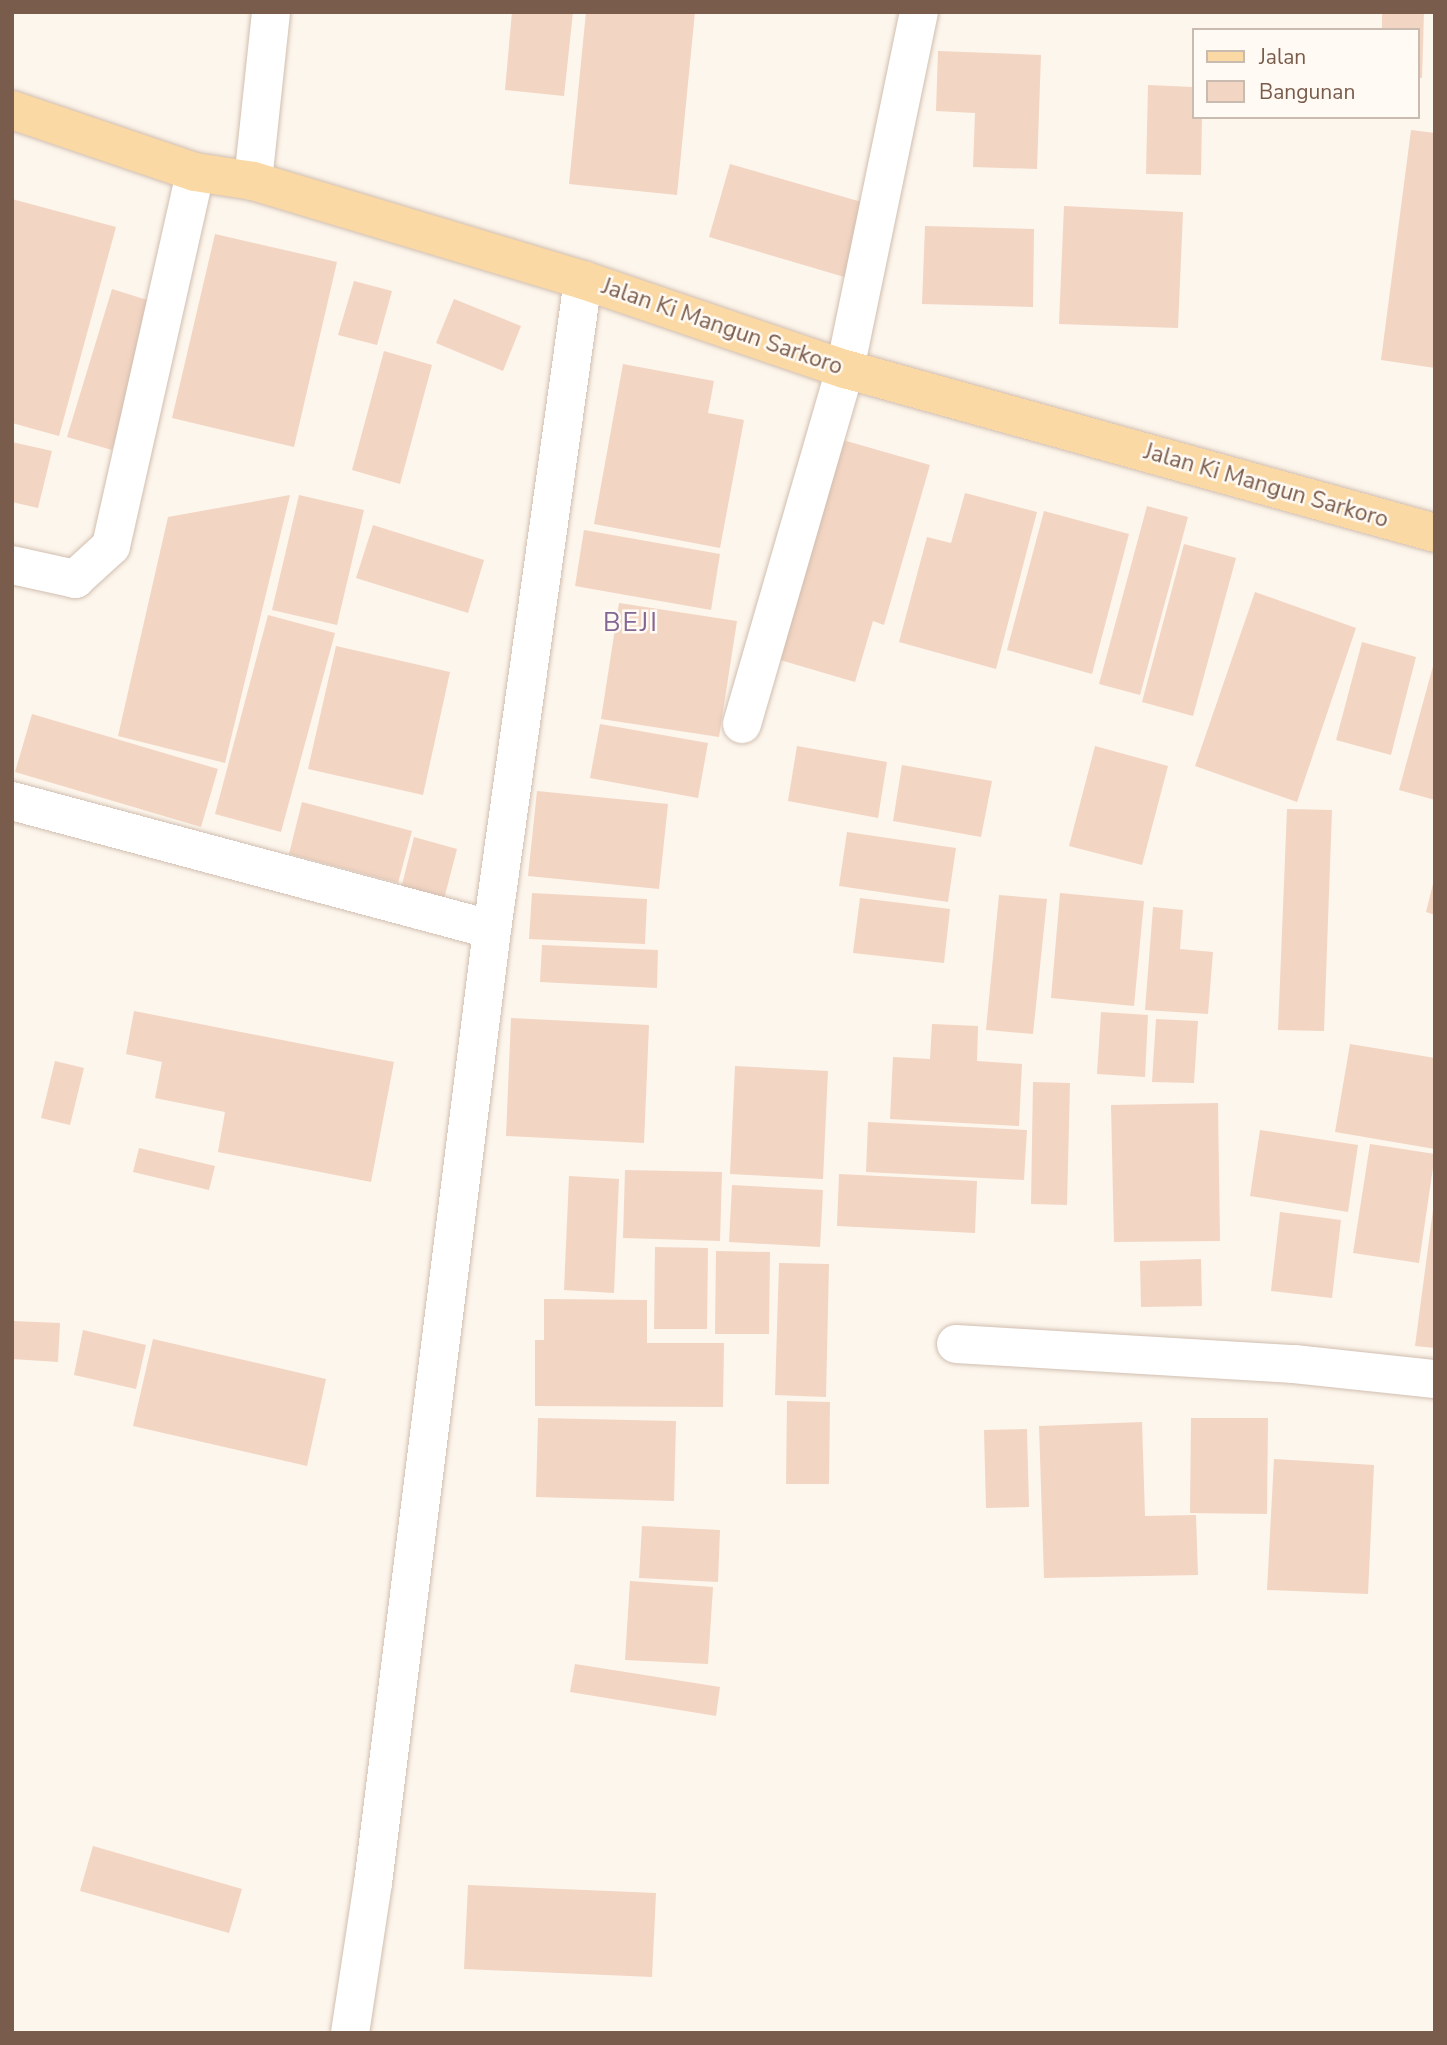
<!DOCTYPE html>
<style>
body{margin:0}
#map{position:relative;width:1447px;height:2045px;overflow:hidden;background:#fdf6ec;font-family:"Nunito Sans",sans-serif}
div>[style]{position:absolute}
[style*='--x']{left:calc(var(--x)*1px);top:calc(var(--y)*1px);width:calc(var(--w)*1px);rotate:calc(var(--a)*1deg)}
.building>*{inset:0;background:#f3d5c3}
.roads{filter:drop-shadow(0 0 2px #d1beb0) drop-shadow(0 0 2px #d1beb0)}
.minor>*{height:38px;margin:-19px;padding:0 19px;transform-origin:19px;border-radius:19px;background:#fff}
.major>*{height:38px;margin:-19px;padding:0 19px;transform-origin:19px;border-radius:19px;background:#fbd9a5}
span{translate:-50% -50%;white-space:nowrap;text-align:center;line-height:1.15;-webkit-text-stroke:5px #fffaf3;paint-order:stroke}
.street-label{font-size:23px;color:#7a5c4d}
.quarter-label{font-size:26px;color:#846695;letter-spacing:2px}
.frame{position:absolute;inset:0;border:14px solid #7a5c4d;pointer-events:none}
.legend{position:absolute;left:1192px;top:28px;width:228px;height:91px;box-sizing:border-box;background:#fffaf3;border:2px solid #cabbb1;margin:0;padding:9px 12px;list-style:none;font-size:21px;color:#7a5c4d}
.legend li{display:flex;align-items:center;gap:14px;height:35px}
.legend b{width:35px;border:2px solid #cabbb1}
</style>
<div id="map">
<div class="building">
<div style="clip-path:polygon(512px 12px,573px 12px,564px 96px,505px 90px)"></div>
<div style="clip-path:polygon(586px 12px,695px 12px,677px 195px,569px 184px)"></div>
<div style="clip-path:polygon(1382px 12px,1424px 12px,1422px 78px,1417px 77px,1417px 30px,1382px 30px)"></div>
<div style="clip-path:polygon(938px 51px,1041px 55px,1037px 169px,973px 167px,975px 113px,936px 111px)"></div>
<div style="clip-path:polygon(1148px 85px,1193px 87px,1193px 117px,1202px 117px,1201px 175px,1146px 174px)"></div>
<div style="clip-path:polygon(1411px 130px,1435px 133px,1435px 368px,1381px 360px)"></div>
<div style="clip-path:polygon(730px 164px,872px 205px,851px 279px,709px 237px)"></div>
<div style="clip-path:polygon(12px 199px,116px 227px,59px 436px,12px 423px)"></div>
<div style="clip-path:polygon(1064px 206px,1183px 212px,1178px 328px,1059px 324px)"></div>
<div style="clip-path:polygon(925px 226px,1034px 229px,1033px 307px,922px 304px)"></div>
<div style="clip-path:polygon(215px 234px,337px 262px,294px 447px,172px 418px)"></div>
<div style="clip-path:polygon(354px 281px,392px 291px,377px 345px,338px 335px)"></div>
<div style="clip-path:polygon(112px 289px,157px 303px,112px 450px,67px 437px)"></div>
<div style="clip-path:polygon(454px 299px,521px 326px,503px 371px,436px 343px)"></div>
<div style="clip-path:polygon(384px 351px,432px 365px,400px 484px,352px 470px)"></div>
<div style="clip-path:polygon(623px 364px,714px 381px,708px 413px,744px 420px,720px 548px,594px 524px)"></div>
<div style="clip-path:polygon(843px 440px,930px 465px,884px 625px,873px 621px,855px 682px,780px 660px)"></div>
<div style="clip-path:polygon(12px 442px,52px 451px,38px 508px,12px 502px)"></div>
<div style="clip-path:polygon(965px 493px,1037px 512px,996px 669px,899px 642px,927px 537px,951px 543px)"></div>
<div style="clip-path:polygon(290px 495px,225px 763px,118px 736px,168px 517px)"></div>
<div style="clip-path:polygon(299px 495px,364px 510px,337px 625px,272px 610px)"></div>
<div style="clip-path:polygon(1147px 506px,1188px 517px,1140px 695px,1099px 684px)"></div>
<div style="clip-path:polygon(1044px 511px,1129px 534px,1092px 674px,1007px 650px)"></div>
<div style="clip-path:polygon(373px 525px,484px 560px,468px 613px,356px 578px)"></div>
<div style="clip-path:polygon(584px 530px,720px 554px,711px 610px,575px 586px)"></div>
<div style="clip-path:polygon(1184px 544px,1236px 558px,1193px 716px,1142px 702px)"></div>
<div style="clip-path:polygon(1255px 592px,1356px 628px,1297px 802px,1195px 766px)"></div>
<div style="clip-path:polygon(619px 603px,737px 621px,719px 737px,601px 719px)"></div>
<div style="clip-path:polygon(268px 615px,335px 633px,281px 832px,215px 814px)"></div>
<div style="clip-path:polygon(1362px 642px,1416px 657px,1391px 755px,1336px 740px)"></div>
<div style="clip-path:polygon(336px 646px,450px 672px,423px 795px,308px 769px)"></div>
<div style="clip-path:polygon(1435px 659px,1435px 800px,1399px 790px)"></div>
<div style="clip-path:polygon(32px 714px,218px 769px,201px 827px,15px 772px)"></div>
<div style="clip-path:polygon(600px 724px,708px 743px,698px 798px,590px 778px)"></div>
<div style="clip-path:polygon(797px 746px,887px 762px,878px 818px,788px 801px)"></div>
<div style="clip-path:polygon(1095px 746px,1168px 766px,1142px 865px,1069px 846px)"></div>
<div style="clip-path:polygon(902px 765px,992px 781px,981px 837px,893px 821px)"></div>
<div style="clip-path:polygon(537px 791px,668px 804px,659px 889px,528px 876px)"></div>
<div style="clip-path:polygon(302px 802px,412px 831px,398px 883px,289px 854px)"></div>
<div style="clip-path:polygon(1287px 809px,1332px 810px,1324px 1031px,1278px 1030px)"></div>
<div style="clip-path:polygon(847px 832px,956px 848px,948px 902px,839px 886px)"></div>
<div style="clip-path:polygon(414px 837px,457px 849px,442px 907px,399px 897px)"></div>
<div style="clip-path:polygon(1434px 880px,1435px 880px,1435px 915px,1426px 912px)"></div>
<div style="clip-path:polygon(532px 893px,647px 899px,645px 944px,529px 939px)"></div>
<div style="clip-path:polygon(1060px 893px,1144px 901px,1134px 1006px,1051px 998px)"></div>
<div style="clip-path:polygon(999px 895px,1047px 899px,1033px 1034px,986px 1030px)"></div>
<div style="clip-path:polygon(860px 898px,950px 909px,944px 963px,853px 953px)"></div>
<div style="clip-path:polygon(1153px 907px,1183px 910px,1180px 949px,1213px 952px,1208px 1014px,1145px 1010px)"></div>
<div style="clip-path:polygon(542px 945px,658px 950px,657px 988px,540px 982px)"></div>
<div style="clip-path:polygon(134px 1011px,394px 1062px,371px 1182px,218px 1152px,225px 1112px,155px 1098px,162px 1062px,126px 1054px)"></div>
<div style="clip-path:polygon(1101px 1012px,1148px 1015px,1145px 1077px,1097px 1074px)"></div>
<div style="clip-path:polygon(511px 1018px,649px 1025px,644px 1143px,506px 1136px)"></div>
<div style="clip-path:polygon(1156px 1019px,1198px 1021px,1194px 1083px,1152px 1082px)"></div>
<div style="clip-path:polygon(932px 1024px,978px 1026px,977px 1061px,1022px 1064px,1019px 1126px,890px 1119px,893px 1057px,930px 1059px)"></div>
<div style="clip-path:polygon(1350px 1044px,1435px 1058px,1435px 1149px,1335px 1132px)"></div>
<div style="clip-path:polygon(55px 1061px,84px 1068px,70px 1125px,41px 1118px)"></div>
<div style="clip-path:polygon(735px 1066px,828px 1071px,823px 1179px,730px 1174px)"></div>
<div style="clip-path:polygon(1033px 1082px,1070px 1083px,1067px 1205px,1031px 1204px)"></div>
<div style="clip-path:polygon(1218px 1103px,1220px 1241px,1114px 1242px,1111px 1105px)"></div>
<div style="clip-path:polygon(868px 1122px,1027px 1130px,1024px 1180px,866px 1172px)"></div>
<div style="clip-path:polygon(1260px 1130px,1358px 1145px,1348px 1212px,1250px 1196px)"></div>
<div style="clip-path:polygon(1370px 1144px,1435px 1154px,1419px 1263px,1353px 1253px)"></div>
<div style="clip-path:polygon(139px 1148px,215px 1166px,209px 1190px,133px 1172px)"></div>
<div style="clip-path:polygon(625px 1170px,722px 1172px,720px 1241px,623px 1238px)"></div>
<div style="clip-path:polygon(839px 1174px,977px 1181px,975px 1233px,837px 1226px)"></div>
<div style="clip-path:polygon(569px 1176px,619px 1179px,614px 1293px,564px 1290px)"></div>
<div style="clip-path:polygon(732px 1185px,823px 1190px,820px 1247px,729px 1242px)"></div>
<div style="clip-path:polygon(1433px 1210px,1435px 1210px,1435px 1348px,1415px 1346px)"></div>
<div style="clip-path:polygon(1280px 1212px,1341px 1220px,1332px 1298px,1271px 1291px)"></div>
<div style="clip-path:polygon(655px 1247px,708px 1248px,707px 1329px,654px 1329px)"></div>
<div style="clip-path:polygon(716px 1251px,770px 1252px,769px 1334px,715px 1334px)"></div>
<div style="clip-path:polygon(1201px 1259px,1202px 1306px,1141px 1307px,1140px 1261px)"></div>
<div style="clip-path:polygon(779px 1263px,829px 1264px,826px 1397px,775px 1395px)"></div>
<div style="clip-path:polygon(544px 1299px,647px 1300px,647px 1343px,724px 1343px,723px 1407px,535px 1406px,535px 1340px,544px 1340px)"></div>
<div style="clip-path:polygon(12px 1321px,60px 1323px,58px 1362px,12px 1359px)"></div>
<div style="clip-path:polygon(83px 1330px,146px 1345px,136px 1389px,74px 1375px)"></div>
<div style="clip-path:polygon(153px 1339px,326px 1379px,307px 1466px,133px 1426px)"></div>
<div style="clip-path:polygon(787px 1401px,830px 1402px,829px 1484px,786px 1484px)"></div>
<div style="clip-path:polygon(538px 1418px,676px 1421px,674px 1501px,536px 1497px)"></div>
<div style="clip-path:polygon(1191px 1418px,1268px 1418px,1267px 1514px,1190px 1513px)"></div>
<div style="clip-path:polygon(1142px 1422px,1145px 1516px,1196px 1515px,1198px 1575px,1044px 1578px,1039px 1426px)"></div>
<div style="clip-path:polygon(1027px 1429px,1029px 1507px,986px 1508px,984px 1430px)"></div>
<div style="clip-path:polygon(1274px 1459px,1374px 1465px,1368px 1594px,1267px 1590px)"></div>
<div style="clip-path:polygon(642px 1526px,720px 1530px,718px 1582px,639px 1578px)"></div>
<div style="clip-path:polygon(630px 1581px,713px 1587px,708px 1664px,625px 1660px)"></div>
<div style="clip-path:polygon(575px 1664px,720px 1687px,716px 1716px,570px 1692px)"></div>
<div style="clip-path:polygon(93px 1846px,242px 1889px,229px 1933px,80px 1891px)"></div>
<div style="clip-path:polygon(468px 1885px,656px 1893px,652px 1977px,464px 1969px)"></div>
</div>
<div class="roads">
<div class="minor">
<div style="--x:253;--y:181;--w:170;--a:-83.9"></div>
<div style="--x:12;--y:565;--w:65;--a:12.5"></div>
<div style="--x:75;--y:579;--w:49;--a:-42.5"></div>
<div style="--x:111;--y:546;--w:383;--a:-77.3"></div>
<div style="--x:742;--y:724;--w:370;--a:-73.8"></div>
<div style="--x:845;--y:369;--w:365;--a:-78.3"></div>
<div style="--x:12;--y:801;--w:497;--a:15"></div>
<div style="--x:956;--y:1344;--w:339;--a:3.4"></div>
<div style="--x:1294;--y:1364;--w:142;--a:6.1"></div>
<div style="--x:350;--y:2033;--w:152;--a:-81.3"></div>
<div style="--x:373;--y:1883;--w:960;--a:-82.88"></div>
<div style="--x:492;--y:930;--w:656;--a:-82.03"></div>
</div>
<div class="major">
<div style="--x:12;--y:110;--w:193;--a:18.7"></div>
<div style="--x:195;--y:172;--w:59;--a:8.8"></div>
<div style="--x:253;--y:181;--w:345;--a:16.7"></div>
<div style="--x:583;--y:280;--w:277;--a:18.8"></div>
<div style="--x:845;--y:369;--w:612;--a:15.53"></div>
</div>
</div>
<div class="street-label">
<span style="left:722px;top:327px;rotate:19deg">Jalan Ki Mangun Sarkoro</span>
<span style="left:1266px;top:486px;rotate:16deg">Jalan Ki Mangun Sarkoro</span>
</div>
<div class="quarter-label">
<span style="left:631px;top:623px">BEJI</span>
</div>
<div class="frame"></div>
<ul class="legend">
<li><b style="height:9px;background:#fbd9a5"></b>Jalan</li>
<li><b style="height:19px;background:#f3d5c3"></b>Bangunan</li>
</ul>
</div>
